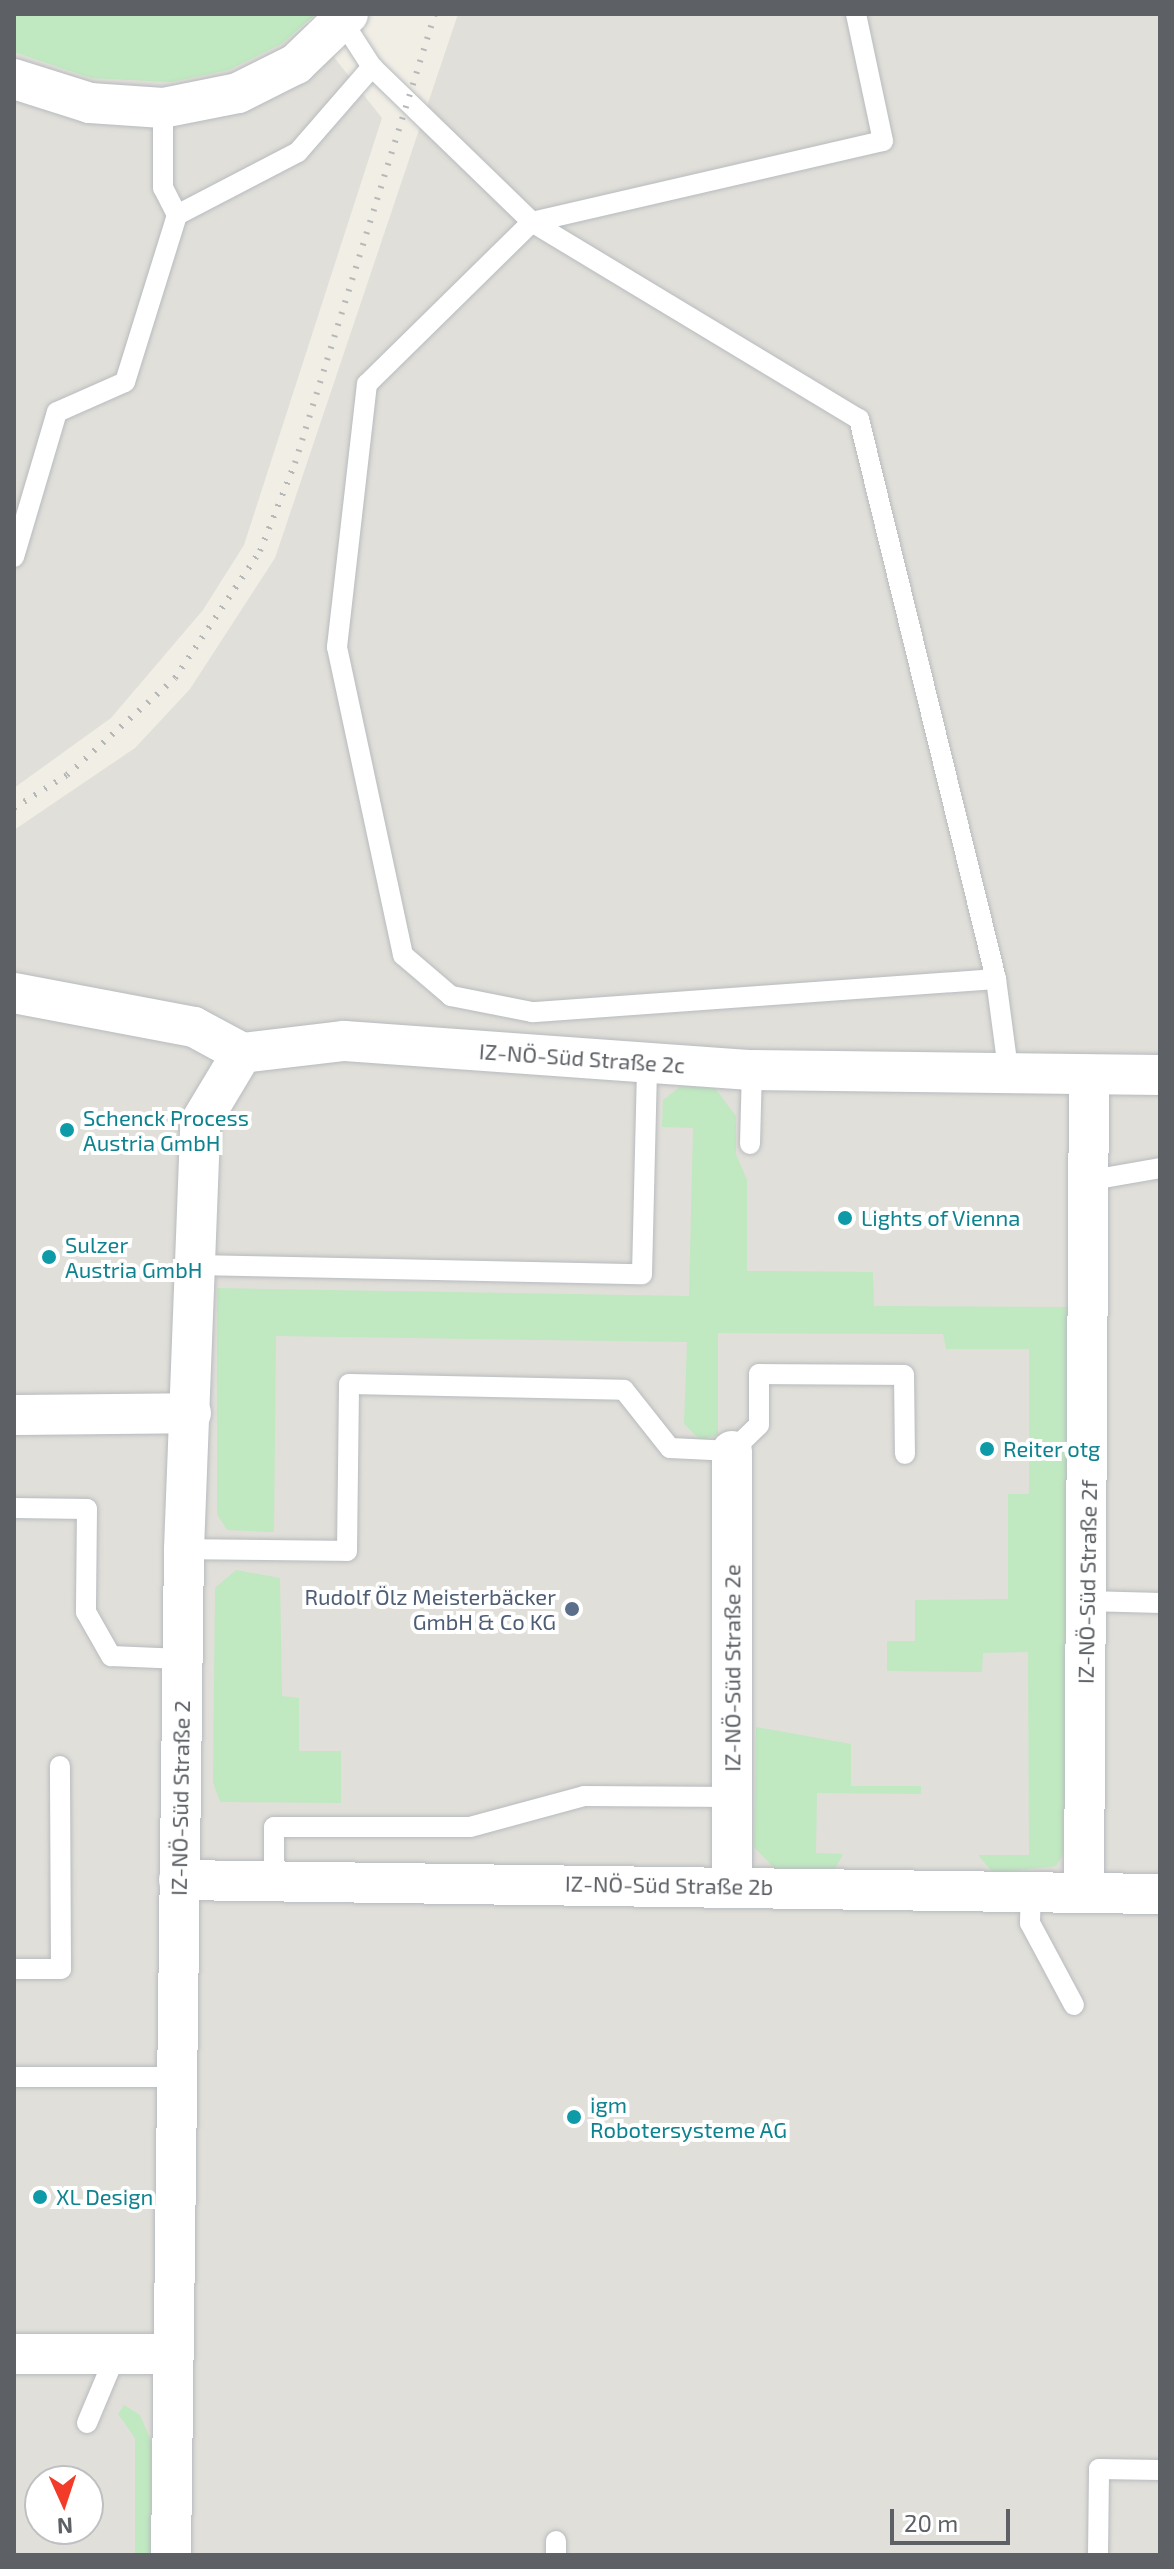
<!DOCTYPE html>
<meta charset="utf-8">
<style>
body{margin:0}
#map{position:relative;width:1174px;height:2569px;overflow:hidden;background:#f0eee5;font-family:"Exo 2",sans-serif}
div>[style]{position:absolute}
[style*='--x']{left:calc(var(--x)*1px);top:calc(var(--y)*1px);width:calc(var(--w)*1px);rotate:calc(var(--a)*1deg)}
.industrial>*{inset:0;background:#e1dfd9}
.green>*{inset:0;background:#c0e8c1}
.roads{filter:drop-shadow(0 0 2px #b7bbbf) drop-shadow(0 0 2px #b7bbbf)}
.service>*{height:20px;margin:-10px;padding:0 10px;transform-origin:10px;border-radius:10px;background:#fff}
.minor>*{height:40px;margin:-20px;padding:0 20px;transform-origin:20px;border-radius:20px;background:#fff}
.rail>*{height:6px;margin-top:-3px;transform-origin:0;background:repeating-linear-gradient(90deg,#b6b7b7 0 2px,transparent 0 12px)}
.dots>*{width:22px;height:22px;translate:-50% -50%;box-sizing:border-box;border:4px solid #fff;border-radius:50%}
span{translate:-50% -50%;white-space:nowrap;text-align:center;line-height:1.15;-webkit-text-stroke:8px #fff;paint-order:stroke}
.street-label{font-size:22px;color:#5d6166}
.culture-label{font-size:22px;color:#0d838f}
.left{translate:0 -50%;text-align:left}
.service-label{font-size:22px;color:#4e5e75}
.right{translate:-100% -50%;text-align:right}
.frame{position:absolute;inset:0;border:16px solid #5d6166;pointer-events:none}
.north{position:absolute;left:24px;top:2465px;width:80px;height:80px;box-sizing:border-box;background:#fff;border:2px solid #bec0c2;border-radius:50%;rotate:177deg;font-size:22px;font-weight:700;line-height:32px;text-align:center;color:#5d6166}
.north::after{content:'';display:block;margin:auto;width:28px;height:36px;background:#f23b29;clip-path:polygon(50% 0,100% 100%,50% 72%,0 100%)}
.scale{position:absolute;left:890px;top:2509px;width:120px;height:36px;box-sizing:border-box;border:4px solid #5d6166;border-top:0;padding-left:10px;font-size:24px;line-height:28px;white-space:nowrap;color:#5d6166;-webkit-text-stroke:6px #fff;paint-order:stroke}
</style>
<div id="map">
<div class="industrial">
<div style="clip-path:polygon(evenodd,458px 14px,1160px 14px,1160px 2555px,14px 2555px,14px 830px,135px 748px,190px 689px,275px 558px,458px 14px,40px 2481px,88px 2481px,88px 2529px,40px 2529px,40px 2481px)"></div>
<div style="clip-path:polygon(307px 23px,382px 118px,244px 545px,203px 610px,111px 718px,14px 788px,14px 52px,90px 78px,283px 43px)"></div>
</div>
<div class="green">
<div style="clip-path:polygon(14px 14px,316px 14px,283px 43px,229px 70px,171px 82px,90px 78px,14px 52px)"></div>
<div style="clip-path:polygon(681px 1086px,715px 1088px,736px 1116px,736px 1154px,747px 1180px,747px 1271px,873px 1272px,874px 1306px,1071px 1307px,1065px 1851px,1056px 1866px,993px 1873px,978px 1855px,1029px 1855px,1028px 1652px,983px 1653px,982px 1672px,887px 1671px,887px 1641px,915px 1641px,915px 1600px,1008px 1599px,1008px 1494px,1029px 1494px,1029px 1349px,946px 1349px,943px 1334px,718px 1333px,718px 1435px,700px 1440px,684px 1424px,687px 1342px,276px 1336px,274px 1532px,227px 1530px,217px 1514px,217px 1288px,689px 1296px,693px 1128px,662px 1127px,663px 1100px)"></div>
<div style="clip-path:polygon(236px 1570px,280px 1578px,282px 1696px,299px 1698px,299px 1751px,341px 1751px,341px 1803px,220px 1802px,213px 1782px,215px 1588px)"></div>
<div style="clip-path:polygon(756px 1727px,851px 1744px,851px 1786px,921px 1786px,921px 1794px,817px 1793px,816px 1853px,843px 1854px,840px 1860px,833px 1872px,777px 1871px,754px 1847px)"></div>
<div style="clip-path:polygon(124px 2405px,140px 2415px,152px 2443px,154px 2555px,135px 2555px,135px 2438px,118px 2414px)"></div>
</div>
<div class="roads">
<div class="service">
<div style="--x:343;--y:22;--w:54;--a:57.2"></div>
<div style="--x:372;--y:67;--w:223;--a:44.1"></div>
<div style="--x:532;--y:222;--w:382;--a:31.1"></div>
<div style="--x:859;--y:419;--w:577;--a:76.25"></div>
<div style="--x:996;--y:979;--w:465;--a:175.9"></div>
<div style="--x:532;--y:1012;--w:83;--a:-168.8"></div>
<div style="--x:451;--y:996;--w:63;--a:-139.5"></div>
<div style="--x:403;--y:955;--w:315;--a:-102.1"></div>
<div style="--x:337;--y:647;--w:265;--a:-83.5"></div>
<div style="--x:367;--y:384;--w:231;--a:-44.5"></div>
<div style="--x:532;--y:222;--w:360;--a:-13"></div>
<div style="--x:883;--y:141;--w:130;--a:-102"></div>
<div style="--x:177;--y:215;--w:136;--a:-27.5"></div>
<div style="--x:298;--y:152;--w:113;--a:-49"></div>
<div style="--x:14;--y:557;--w:151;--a:-73.5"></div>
<div style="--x:57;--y:412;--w:74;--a:-23.8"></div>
<div style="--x:125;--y:382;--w:175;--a:-72.7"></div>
<div style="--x:177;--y:215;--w:30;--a:-117"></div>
<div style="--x:163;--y:188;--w:80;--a:-90"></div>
<div style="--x:996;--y:979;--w:98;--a:82.4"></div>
<div style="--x:750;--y:1144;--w:74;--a:-88.5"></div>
<div style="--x:1092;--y:1180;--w:69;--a:-10"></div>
<div style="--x:194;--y:1265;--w:448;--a:1.2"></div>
<div style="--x:642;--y:1274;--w:212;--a:-88.6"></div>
<div style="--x:14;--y:1508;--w:73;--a:0.8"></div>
<div style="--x:87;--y:1509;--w:103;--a:90.6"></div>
<div style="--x:86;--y:1612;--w:51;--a:60.4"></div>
<div style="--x:111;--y:1656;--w:71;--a:2.4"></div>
<div style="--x:184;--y:1549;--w:163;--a:0.7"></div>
<div style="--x:347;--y:1551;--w:167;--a:-89.3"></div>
<div style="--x:349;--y:1384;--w:275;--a:1.2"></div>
<div style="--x:624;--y:1390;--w:74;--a:51.6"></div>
<div style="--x:670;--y:1448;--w:62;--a:2.8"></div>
<div style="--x:732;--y:1451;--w:37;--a:-44"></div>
<div style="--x:759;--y:1425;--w:51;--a:-90"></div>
<div style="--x:759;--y:1374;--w:145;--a:0.4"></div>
<div style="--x:904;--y:1375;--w:79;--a:89.3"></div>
<div style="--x:1087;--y:1601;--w:73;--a:1.6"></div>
<div style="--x:274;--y:1881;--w:54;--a:-90"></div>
<div style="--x:274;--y:1827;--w:196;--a:0"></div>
<div style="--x:470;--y:1827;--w:118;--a:-15.2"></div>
<div style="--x:584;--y:1796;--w:148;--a:0.4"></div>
<div style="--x:1031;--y:1892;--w:31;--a:92"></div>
<div style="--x:1030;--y:1923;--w:93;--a:61.8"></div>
<div style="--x:14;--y:1969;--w:47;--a:0"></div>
<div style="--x:61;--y:1969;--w:203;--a:-90.3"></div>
<div style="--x:14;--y:2077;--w:162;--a:0"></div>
<div style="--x:87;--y:2423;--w:75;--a:-67.2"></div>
<div style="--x:556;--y:2555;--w:14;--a:-90"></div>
<div style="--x:1098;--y:2555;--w:86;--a:-89.3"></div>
<div style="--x:1099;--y:2469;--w:61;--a:0.9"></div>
</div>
<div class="minor">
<div style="--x:14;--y:79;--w:80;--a:17.5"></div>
<div style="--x:90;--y:103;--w:73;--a:3.9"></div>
<div style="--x:163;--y:108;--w:76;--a:-11.3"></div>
<div style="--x:238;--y:93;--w:65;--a:-26.6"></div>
<div style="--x:296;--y:64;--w:72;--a:-43.9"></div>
<div style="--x:14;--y:993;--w:183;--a:10.7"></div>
<div style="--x:194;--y:1027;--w:55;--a:28.4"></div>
<div style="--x:242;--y:1053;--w:103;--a:-6.7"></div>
<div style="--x:344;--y:1041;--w:409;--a:4.1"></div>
<div style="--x:752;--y:1070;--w:408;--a:0.7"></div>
<div style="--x:14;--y:1415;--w:177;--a:-0.6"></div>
<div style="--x:732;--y:1451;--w:435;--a:90"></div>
<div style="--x:179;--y:1880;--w:981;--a:0.82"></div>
<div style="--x:1084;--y:1893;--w:815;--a:-89.65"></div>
<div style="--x:14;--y:2354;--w:157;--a:0"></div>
<div style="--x:171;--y:2555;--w:1006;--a:-89.26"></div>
<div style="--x:184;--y:1549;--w:426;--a:-87.8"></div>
<div style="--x:200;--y:1123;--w:82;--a:-59"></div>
</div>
</div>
<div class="rail">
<div style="--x:14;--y:808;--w:62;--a:-31.9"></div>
<div style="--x:67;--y:775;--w:145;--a:-41.9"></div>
<div style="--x:175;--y:678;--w:153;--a:-56.2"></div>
<div style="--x:260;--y:551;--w:95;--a:-68.3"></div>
<div style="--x:295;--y:463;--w:470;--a:-72.7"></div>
</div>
<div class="dots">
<div style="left:67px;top:1130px;background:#0f9aa8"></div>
<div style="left:845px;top:1218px;background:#0f9aa8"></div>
<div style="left:49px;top:1257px;background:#0f9aa8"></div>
<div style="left:987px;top:1449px;background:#0f9aa8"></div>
<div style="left:572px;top:1609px;background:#5c6f8a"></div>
<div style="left:574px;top:2117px;background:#0f9aa8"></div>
<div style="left:40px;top:2197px;background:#0f9aa8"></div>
</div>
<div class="street-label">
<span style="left:582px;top:1058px;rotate:4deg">IZ-NÖ-Süd Straße 2c</span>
<span style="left:1087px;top:1582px;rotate:-89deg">IZ-NÖ-Süd Straße 2f</span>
<span style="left:732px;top:1668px;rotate:-90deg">IZ-NÖ-Süd Straße 2e</span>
<span style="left:180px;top:1798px;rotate:-89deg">IZ-NÖ-Süd Straße 2</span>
<span style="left:669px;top:1885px;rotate:1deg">IZ-NÖ-Süd Straße 2b</span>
</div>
<div class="culture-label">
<span class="left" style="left:83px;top:1130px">Schenck Process<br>Austria GmbH</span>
<span class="left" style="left:861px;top:1218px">Lights of Vienna</span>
<span class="left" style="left:65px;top:1257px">Sulzer<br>Austria GmbH</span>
<span class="left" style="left:1003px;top:1449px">Reiter otg</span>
<span class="left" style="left:590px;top:2117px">igm<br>Robotersysteme AG</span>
<span class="left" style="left:56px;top:2197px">XL Design</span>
</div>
<div class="service-label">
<span class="right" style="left:556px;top:1609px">Rudolf Ölz Meisterbäcker<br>GmbH &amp; Co KG</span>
</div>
<div class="frame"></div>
<div class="north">N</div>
<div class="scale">20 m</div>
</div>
